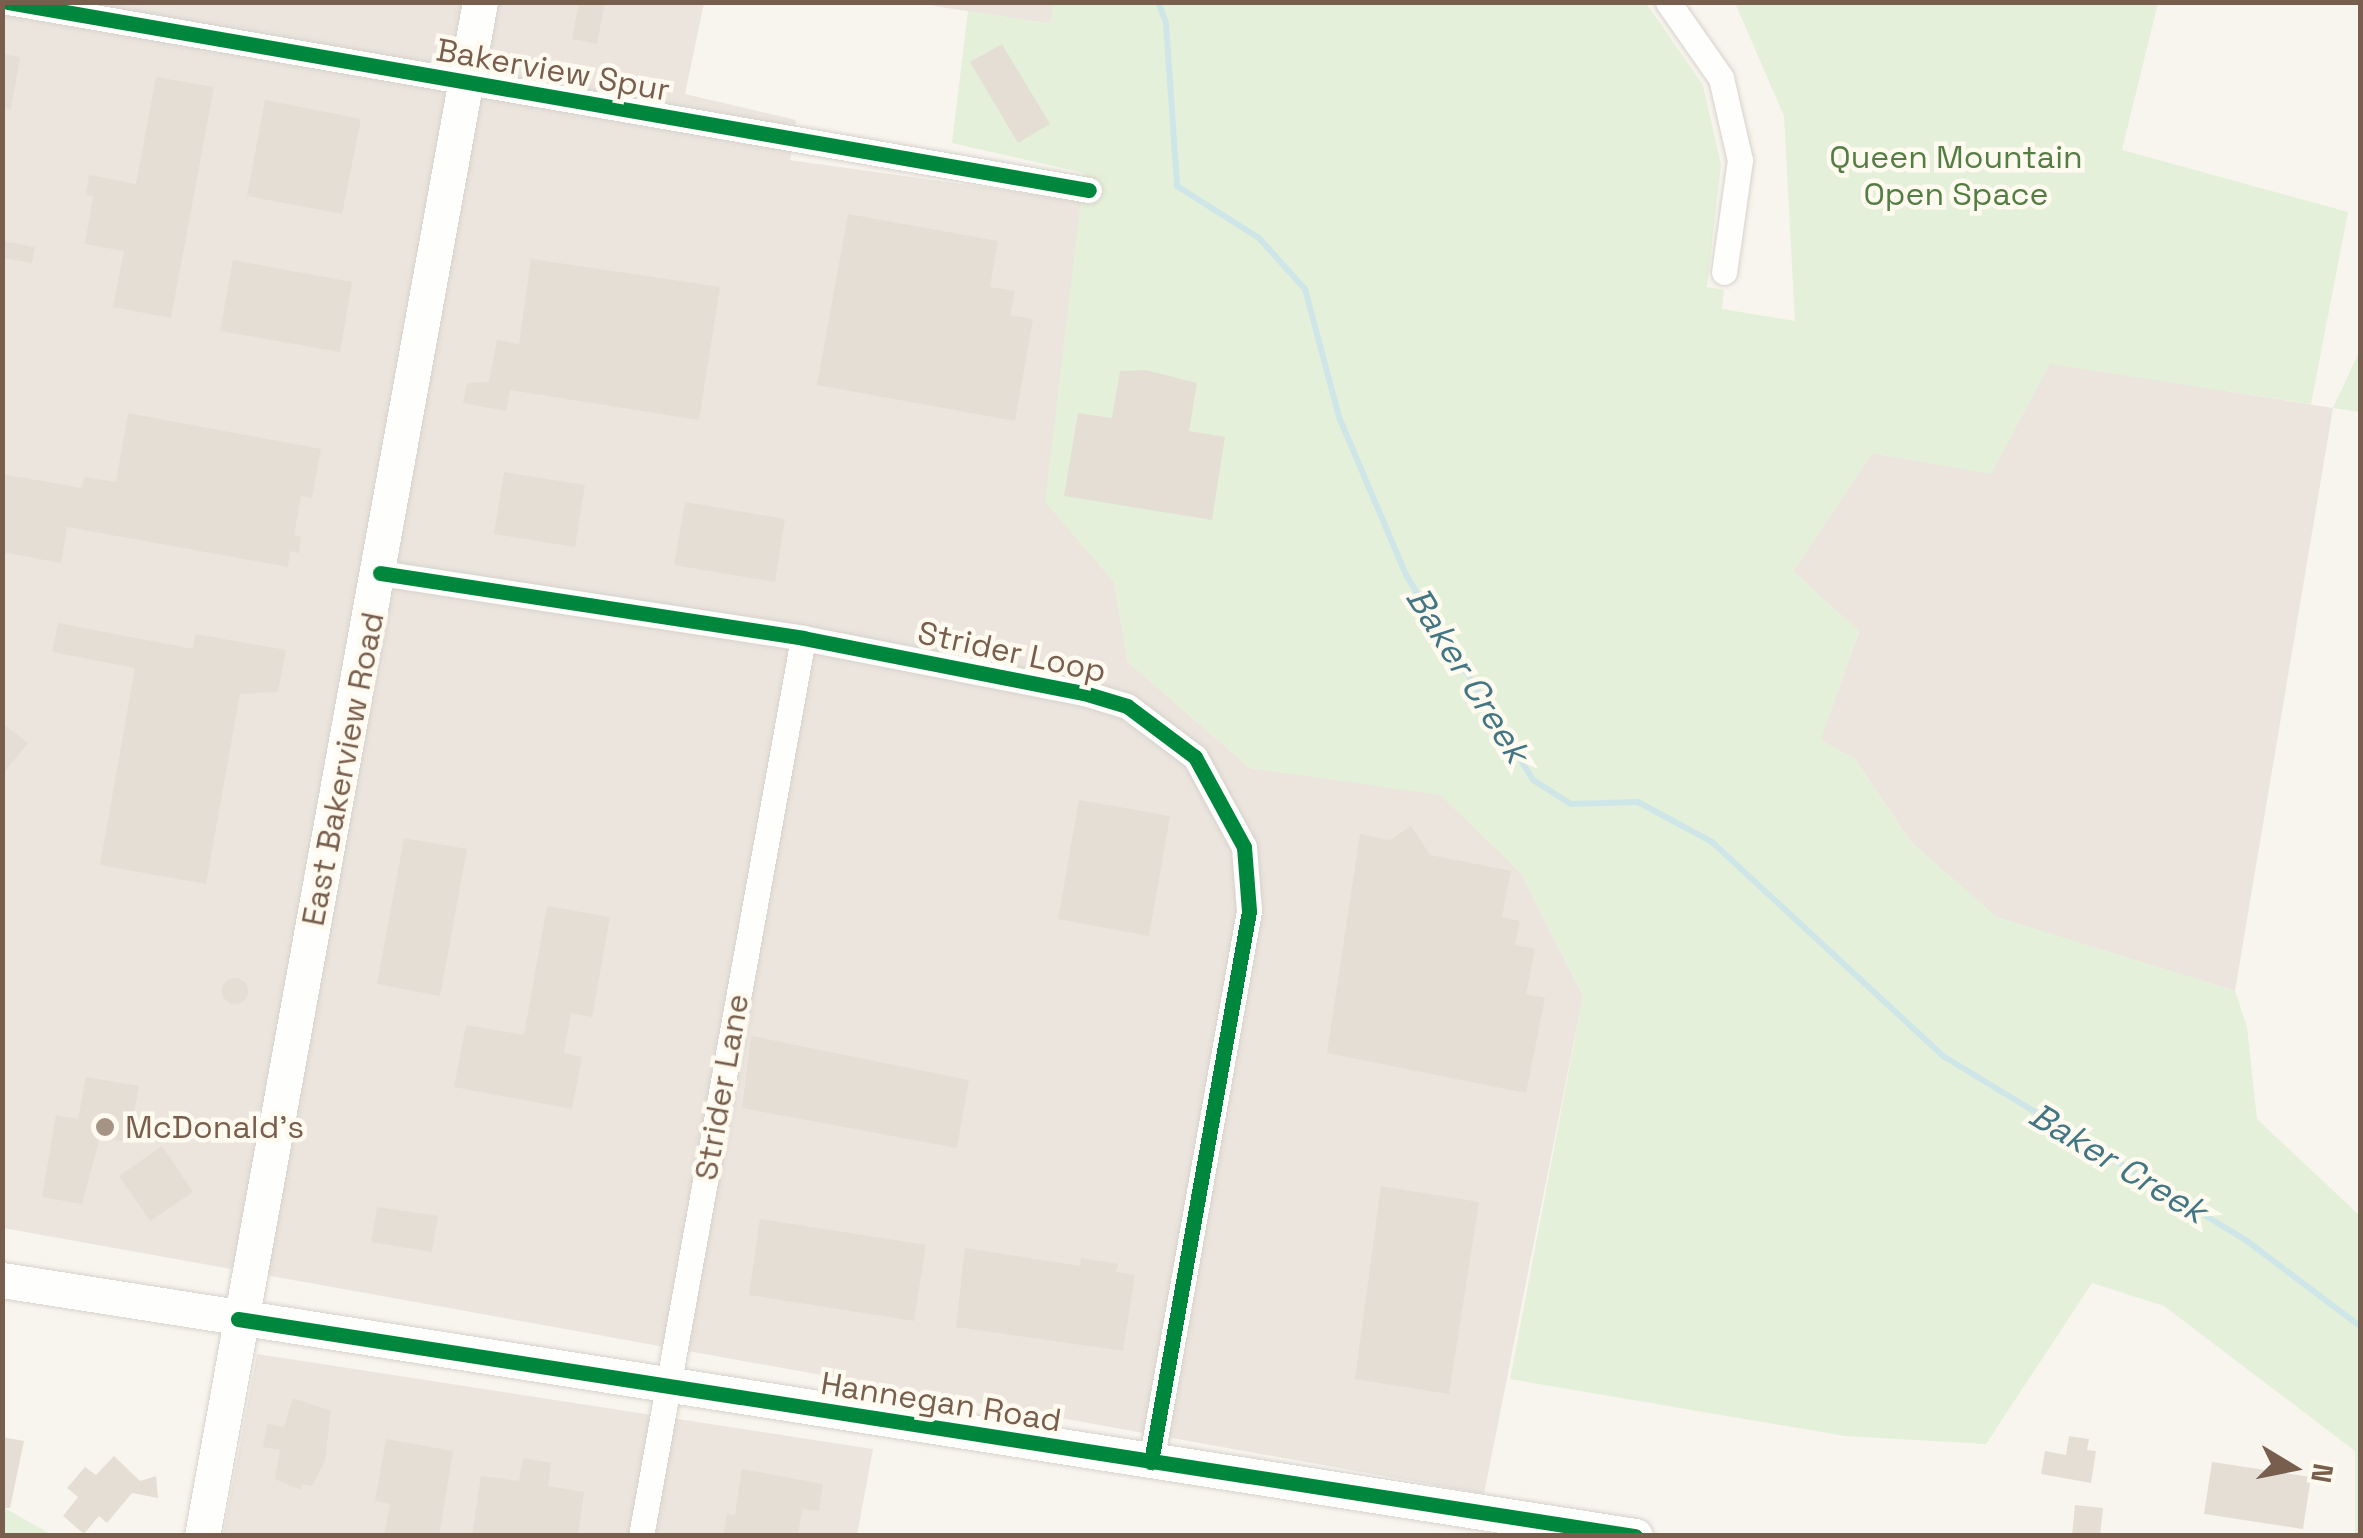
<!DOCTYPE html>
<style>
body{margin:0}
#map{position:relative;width:2363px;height:1538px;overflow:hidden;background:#f8f5ee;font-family:"Space Grotesk",sans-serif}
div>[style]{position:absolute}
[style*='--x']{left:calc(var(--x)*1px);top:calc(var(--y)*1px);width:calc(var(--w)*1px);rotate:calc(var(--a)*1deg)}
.industrial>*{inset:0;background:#ebe5de}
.green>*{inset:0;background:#e4f0d9}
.stream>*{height:6px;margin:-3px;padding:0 3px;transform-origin:3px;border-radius:3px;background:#cfe6e9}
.building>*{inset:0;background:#e5ded5}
.round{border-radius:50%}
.roads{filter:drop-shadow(0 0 2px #d7d2cc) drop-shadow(0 0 2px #d7d2cc)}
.street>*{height:25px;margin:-12.5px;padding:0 12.5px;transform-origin:12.5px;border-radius:12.5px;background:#fefefc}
.secondary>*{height:35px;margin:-17.5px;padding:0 17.5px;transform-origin:17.5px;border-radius:17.5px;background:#fefefc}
.cycleway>*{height:15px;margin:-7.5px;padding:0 7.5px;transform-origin:7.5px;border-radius:7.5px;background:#00873e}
.dots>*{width:28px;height:28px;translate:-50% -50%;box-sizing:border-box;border:5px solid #fffaf0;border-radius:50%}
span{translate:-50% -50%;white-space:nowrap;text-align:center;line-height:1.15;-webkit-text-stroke:9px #fffaf0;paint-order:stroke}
.street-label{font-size:32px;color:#785e4c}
.park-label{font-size:32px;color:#527e43}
.poi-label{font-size:32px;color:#785e4c}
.left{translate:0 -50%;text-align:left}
.water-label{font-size:35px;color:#427684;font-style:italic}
.frame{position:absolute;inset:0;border:5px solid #785e4c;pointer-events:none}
.north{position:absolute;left:2243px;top:1418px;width:100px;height:100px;-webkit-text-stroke:8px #fffaf0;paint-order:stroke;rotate:100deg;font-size:28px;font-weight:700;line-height:40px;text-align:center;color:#785e4c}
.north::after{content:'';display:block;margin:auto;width:35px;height:45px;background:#785e4c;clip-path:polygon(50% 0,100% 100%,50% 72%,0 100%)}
</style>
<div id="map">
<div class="industrial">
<div style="clip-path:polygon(2px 3px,704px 3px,685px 94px,796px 120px,790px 160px,1082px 201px,1046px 502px,1114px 582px,1128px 662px,1250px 768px,1440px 794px,1521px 873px,1583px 996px,1484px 1494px,3px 1228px)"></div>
<div style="clip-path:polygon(915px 3px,1054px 3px,1051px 24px)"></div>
<div style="clip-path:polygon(2050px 363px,2333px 408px,2235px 991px,1996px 917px,1911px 842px,1855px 759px,1820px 740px,1859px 632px,1793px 571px,1872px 453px,1991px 473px)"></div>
<div style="clip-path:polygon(257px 1354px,873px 1449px,857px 1535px,223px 1536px)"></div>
</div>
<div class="green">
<div style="clip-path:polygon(1054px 2px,1646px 3px,1703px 85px,1721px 164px,1707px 287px,1724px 290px,1722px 309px,1795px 321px,1784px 116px,1735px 3px,2158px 3px,2122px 150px,2348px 212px,2311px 404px,2050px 364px,1991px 474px,1872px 453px,1793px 571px,1859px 631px,1821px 740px,1855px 759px,1911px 842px,1997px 917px,2235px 991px,2247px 1027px,2257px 1119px,2360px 1216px,2360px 1535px,2355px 1535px,2355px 1451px,2164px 1306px,2092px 1283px,1986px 1444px,1845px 1436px,1510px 1379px,1583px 996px,1521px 873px,1440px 795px,1250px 768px,1128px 662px,1114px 582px,1045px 502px,1084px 173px,952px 143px,968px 11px,1050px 24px)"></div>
<div style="clip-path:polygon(2360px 350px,2360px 412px,2333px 408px)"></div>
<div style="clip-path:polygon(3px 1507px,52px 1535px,3px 1535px)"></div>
</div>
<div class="stream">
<div style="--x:1158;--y:2;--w:22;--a:69"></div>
<div style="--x:1166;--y:23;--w:163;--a:86.1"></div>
<div style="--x:1177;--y:186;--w:97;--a:32.4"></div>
<div style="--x:1259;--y:238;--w:69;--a:48"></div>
<div style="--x:1305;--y:289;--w:132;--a:75.1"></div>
<div style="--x:1339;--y:417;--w:172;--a:67"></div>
<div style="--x:1406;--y:575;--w:241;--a:58.2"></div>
<div style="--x:1533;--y:780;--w:45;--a:32.3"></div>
<div style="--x:1571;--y:804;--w:67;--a:-1.7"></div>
<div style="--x:1638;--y:802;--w:84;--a:28.4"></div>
<div style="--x:1712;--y:842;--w:315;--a:42.8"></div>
<div style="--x:1943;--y:1056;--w:356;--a:31.3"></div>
<div style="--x:2247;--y:1241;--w:141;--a:37"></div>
</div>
<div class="building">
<div style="clip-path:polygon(579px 2px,605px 2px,597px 44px,572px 39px)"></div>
<div style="clip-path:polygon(1002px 44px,1050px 124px,1018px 143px,970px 62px)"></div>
<div style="clip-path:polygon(2px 54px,20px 57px,11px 109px,2px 108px)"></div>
<div style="clip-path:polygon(156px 77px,214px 87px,171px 318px,113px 307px,124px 251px,85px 244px,93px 196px,86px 195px,89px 175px,136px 184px)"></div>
<div style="clip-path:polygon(265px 100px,361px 119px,342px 214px,247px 196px)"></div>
<div style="clip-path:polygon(848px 214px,998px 241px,990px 287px,1015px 291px,1010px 315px,1033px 319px,1015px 421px,817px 385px)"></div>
<div style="clip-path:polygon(2px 241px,35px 247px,32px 263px,2px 258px)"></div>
<div style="clip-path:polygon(531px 259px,720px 287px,699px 420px,510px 390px,506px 411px,463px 403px,467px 383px,489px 382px,497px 340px,519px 344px)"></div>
<div style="clip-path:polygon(233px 260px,352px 282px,340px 352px,220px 331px)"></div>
<div style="clip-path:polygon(1146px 370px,1197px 383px,1189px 431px,1225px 437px,1212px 520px,1064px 496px,1078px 413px,1112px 418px,1120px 371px)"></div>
<div style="clip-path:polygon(128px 413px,321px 449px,312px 498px,301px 496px,294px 535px,301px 537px,299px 553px,290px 551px,288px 567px,67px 527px,61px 563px,2px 552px,2px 474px,82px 488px,84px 477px,116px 482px)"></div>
<div style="clip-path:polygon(504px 472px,585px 485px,575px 547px,494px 534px)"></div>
<div style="clip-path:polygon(685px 502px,785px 519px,775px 582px,674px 565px)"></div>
<div style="clip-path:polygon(58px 623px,193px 649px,195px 634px,286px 650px,278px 692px,240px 694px,206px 884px,100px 865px,135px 668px,52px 652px)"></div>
<div style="clip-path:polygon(2px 723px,28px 743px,2px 775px)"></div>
<div style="clip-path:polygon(1079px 800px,1170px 816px,1149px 936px,1058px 919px)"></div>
<div style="clip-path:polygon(1411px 826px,1430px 855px,1511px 871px,1502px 917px,1520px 921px,1515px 945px,1535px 949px,1526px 994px,1545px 998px,1526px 1093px,1327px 1053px,1360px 834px,1390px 840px)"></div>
<div style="clip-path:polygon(404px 838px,467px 849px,440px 996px,377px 984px)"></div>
<div style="clip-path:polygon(547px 906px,610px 917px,592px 1017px,571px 1013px,564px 1053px,582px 1057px,572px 1109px,454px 1087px,466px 1025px,524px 1035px)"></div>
<div class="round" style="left:222px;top:978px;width:26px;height:26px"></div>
<div style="clip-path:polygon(751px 1036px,969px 1080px,957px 1148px,742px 1108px)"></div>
<div style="clip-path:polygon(86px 1077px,139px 1086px,129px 1142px,100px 1137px,82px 1204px,42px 1197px,56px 1115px,78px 1119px)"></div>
<div style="clip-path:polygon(162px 1146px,193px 1192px,150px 1221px,119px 1176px)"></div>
<div style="clip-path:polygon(1381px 1186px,1479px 1202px,1449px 1394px,1355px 1379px)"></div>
<div style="clip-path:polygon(377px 1207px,438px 1216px,432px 1252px,371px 1242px)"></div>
<div style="clip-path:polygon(760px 1219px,926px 1245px,914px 1321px,749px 1295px)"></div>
<div style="clip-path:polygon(965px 1248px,1080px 1266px,1081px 1258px,1118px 1264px,1116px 1272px,1135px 1275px,1123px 1351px,956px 1327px)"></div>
<div style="clip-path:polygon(293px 1398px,331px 1411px,325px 1461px,312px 1486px,302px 1484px,301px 1490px,275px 1479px,280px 1450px,263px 1447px,267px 1424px,284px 1427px)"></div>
<div style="clip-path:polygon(2069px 1436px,2089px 1439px,2087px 1450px,2096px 1451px,2091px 1483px,2041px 1474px,2045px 1451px,2066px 1455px)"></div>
<div style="clip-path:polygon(2px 1437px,24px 1441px,10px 1508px,2px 1508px)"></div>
<div style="clip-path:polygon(386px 1439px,453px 1451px,439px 1536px,384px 1536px,390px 1504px,375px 1501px)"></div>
<div style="clip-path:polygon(114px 1456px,140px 1481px,156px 1476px,158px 1498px,132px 1493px,107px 1523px,99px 1516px,84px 1534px,63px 1516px,78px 1497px,67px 1488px,85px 1467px,96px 1475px)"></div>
<div style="clip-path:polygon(523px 1458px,551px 1463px,548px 1486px,584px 1492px,578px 1536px,472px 1536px,481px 1476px,519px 1481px)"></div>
<div style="clip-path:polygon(2212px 1462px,2311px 1477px,2303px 1529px,2204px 1514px)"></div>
<div style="clip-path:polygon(742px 1469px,823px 1484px,819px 1511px,802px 1509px,798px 1536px,723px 1536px,727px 1514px,735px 1515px)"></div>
<div style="clip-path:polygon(2075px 1505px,2103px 1508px,2100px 1536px,2072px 1536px)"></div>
</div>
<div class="roads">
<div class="street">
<div style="--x:8;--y:2;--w:1097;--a:9.87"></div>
<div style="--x:1668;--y:2;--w:93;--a:55.1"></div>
<div style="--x:1721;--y:78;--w:84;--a:77"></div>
<div style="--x:1740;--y:160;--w:113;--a:98.1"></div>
<div style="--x:380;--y:573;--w:428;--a:8.7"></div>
<div style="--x:803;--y:638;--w:286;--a:11.1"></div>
<div style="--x:1084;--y:693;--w:45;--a:16.8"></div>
<div style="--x:1127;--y:706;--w:85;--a:36.9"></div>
<div style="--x:1195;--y:757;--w:102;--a:61.4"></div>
<div style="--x:1244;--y:847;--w:64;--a:85.5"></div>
<div style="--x:1249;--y:911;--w:560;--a:100.09"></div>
<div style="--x:641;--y:1536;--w:912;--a:-79.77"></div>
</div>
<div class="secondary">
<div style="--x:2;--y:1280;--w:1653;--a:8.91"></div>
<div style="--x:202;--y:1536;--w:1559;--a:-79.73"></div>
</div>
</div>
<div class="cycleway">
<div style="--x:8;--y:2;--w:1097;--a:9.87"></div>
<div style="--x:380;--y:573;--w:428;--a:8.7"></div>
<div style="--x:803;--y:638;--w:286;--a:11.1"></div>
<div style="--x:1084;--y:693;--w:45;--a:16.8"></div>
<div style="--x:1127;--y:706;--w:85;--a:36.9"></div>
<div style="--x:1195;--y:757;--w:102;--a:61.4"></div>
<div style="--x:1244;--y:847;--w:64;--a:85.5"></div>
<div style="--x:1249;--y:911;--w:560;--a:100.09"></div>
<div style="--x:238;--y:1319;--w:1414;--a:8.83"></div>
</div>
<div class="dots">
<div style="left:105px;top:1127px;background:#a59385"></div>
</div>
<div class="street-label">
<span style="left:553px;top:70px;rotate:10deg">Bakerview Spur</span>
<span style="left:1012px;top:652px;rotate:12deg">Strider Loop</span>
<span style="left:343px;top:769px;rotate:-79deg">East Bakerview Road</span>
<span style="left:722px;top:1087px;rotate:-80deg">Strider Lane</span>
<span style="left:941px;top:1402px;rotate:9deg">Hannegan Road</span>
</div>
<div class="park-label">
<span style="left:1956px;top:176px">Queen Mountain<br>Open Space</span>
</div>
<div class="poi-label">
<span class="left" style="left:125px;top:1127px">McDonald's</span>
</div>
<div class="water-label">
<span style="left:1468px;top:675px;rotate:58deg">Baker Creek</span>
<span style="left:2118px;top:1163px;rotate:31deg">Baker Creek</span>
</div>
<div class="frame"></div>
<div class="north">N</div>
</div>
